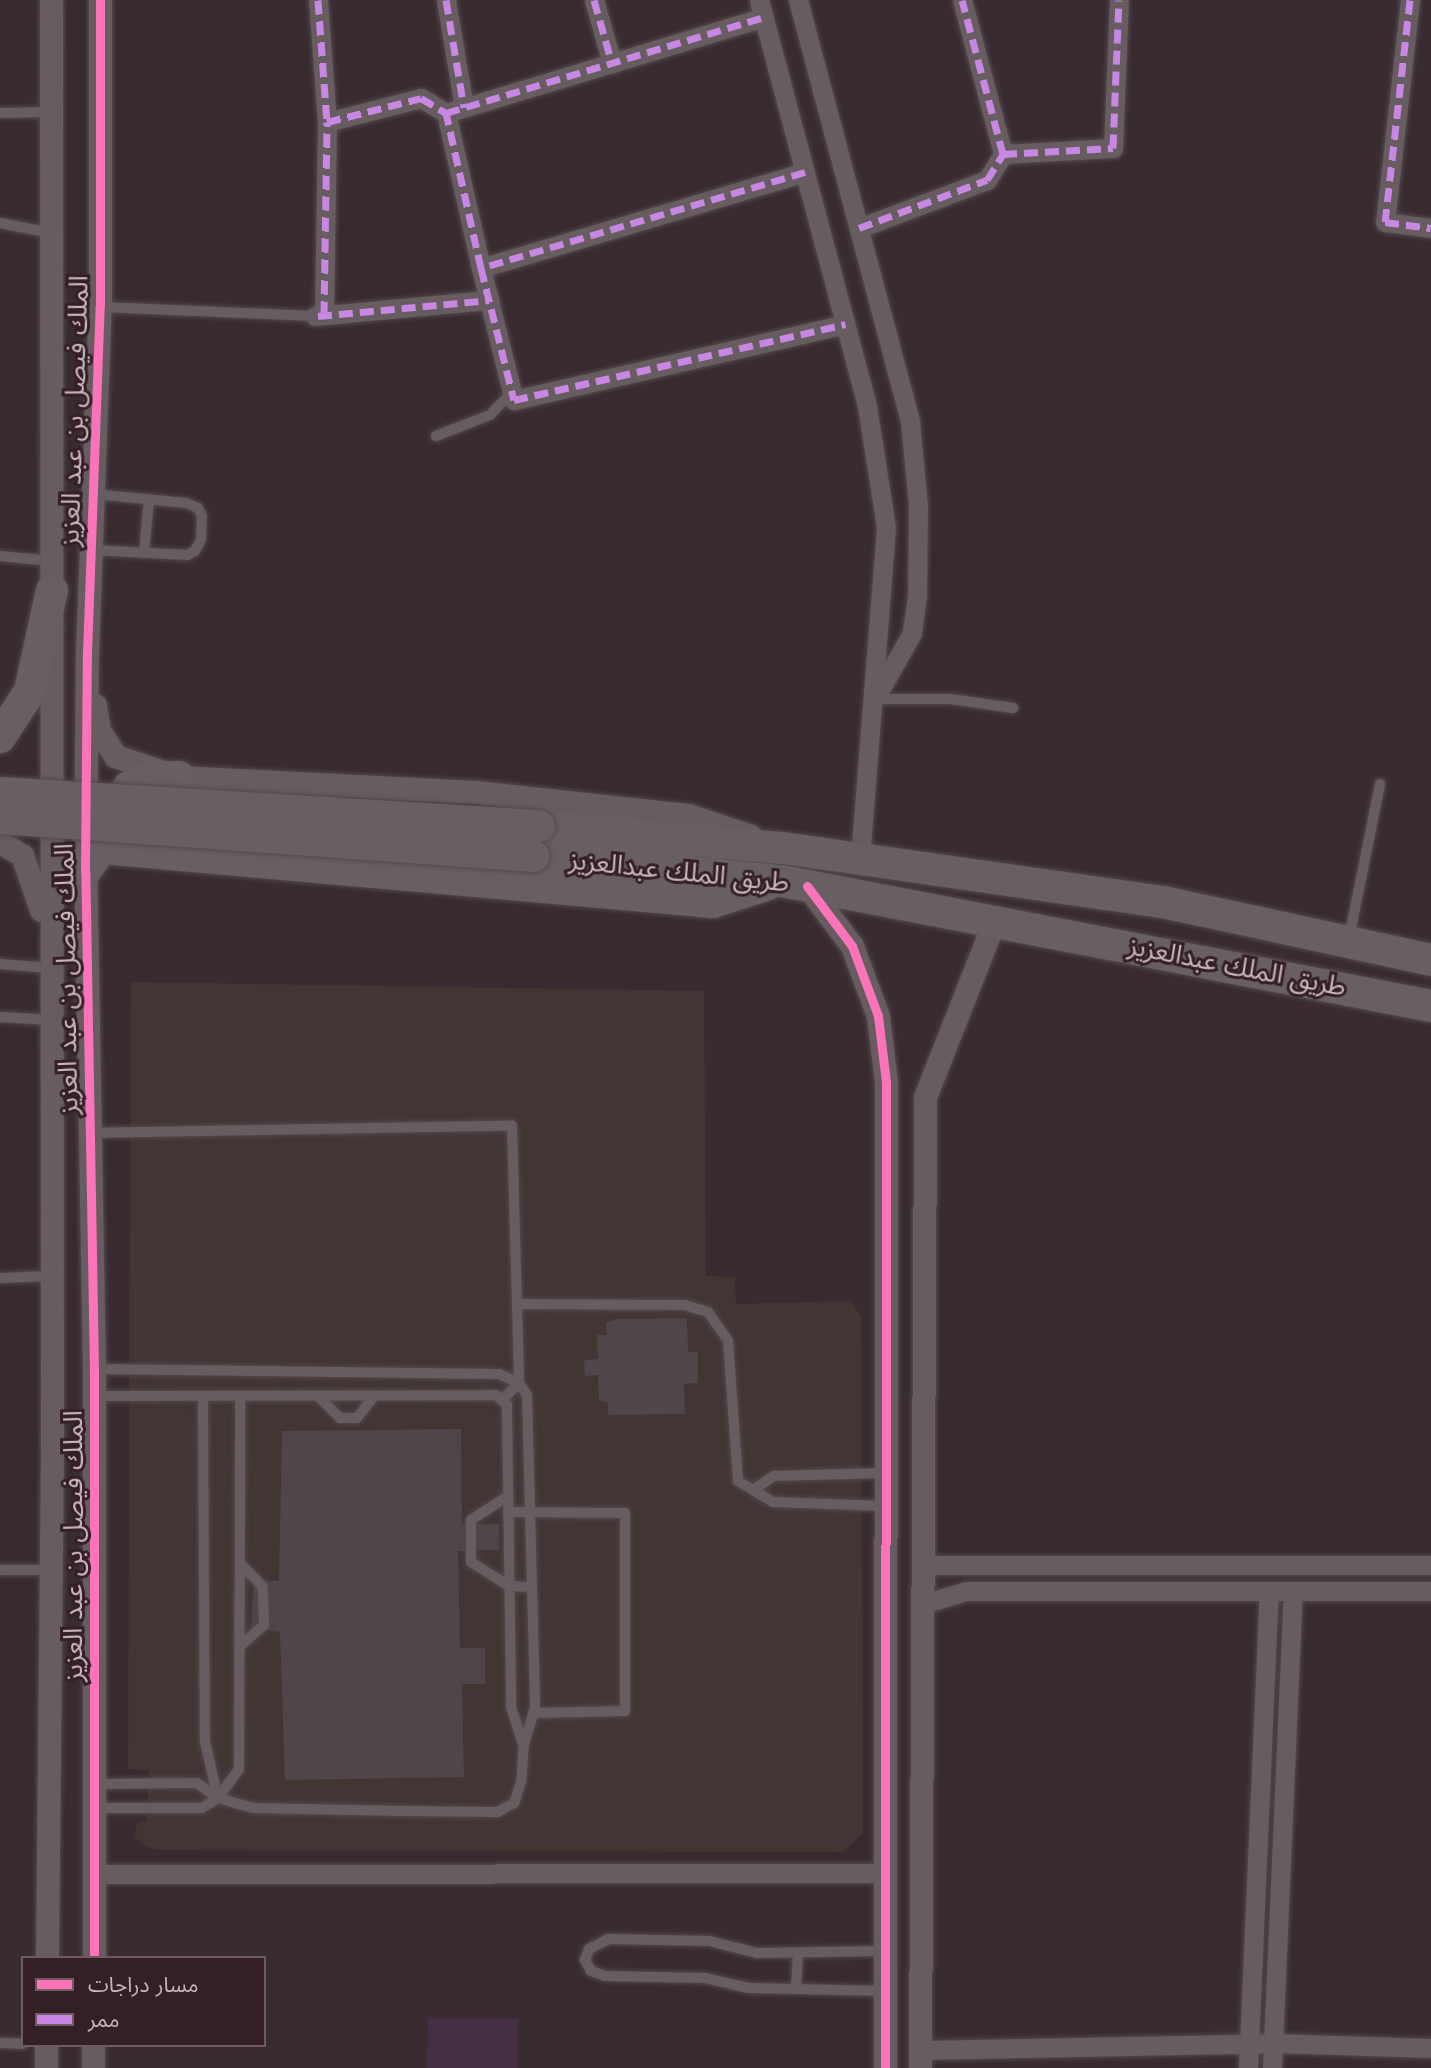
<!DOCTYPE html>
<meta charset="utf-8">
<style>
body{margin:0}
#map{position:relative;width:1431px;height:2068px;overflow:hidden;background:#392c31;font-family:Jost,"Noto Sans Arabic",sans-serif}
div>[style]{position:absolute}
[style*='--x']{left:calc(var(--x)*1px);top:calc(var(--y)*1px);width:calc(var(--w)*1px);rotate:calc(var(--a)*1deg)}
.medical>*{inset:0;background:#423635}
.green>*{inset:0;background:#452f45}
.building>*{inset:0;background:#504549}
.roads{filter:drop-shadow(0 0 2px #52484b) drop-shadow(0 0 2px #52484b)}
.service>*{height:10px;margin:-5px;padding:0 5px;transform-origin:5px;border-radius:5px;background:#675c60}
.minor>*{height:19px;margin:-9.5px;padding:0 9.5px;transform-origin:9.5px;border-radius:9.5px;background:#675c60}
.tertiary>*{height:23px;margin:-11.5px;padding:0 11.5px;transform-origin:11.5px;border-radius:11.5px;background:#675c60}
.trunk>*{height:32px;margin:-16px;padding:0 16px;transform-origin:16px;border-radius:16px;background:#685f62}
.bridges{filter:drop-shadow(0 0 2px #55494d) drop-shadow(0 0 2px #55494d)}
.trunk-bridge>*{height:32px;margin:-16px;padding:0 16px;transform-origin:16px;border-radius:16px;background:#685f62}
.quiet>*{height:7px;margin-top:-3.5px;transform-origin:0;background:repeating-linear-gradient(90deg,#c787e3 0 14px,transparent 0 21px)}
.cycleway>*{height:9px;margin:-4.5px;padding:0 4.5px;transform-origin:4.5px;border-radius:4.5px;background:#fb73b8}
span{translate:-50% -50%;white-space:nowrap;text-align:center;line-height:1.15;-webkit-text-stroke:6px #341f27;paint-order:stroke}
.street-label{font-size:26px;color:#c9b6bd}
.legend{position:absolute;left:21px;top:1956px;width:245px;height:91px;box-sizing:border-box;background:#341f27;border:2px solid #705b63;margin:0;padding:9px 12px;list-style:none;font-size:21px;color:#c9b6bd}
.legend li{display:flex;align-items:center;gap:14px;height:35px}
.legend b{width:35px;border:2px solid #705b63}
</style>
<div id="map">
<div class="medical">
<div style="clip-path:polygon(131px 982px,704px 991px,706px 1276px,735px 1277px,736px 1304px,850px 1301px,861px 1316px,863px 1833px,843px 1852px,161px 1850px,146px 1847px,134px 1836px,138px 1822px,147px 1821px,149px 1771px,128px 1769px)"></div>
</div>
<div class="green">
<div style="clip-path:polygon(428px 2018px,518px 2019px,518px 2068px,427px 2068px)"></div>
</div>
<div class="building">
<div style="clip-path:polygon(687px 1318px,688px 1352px,698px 1352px,698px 1383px,684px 1384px,685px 1414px,608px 1415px,608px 1403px,599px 1400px,598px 1375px,585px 1376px,584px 1360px,598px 1359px,597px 1335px,607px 1335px,606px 1323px,616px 1319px)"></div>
<div style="clip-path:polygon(461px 1429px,462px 1525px,499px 1524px,499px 1550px,458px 1551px,460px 1648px,485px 1648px,485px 1684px,462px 1684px,464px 1777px,285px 1780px,280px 1632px,251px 1629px,254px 1580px,279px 1581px,282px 1431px)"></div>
</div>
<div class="roads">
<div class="service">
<div style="--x:0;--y:113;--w:51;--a:-1.1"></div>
<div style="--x:0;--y:223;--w:52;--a:11.1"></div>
<div style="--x:101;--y:307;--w:214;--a:2.4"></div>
<div style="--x:436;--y:436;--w:58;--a:-21.3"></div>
<div style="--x:490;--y:415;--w:29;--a:-46"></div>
<div style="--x:92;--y:550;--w:95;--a:3"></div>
<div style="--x:187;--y:555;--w:9;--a:-27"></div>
<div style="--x:195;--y:551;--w:13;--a:-63"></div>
<div style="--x:201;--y:539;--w:23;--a:-88"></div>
<div style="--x:202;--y:516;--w:9;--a:-117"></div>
<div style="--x:198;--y:508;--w:13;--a:-157"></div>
<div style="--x:186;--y:503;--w:91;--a:-174.4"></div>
<div style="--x:144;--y:553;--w:53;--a:-84.6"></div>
<div style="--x:0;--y:556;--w:51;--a:5.6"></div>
<div style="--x:875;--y:699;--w:75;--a:0"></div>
<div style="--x:950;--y:699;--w:64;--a:8.1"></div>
<div style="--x:1349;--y:938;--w:157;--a:-78.6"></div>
<div style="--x:0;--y:964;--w:50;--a:4.6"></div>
<div style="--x:0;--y:1017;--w:50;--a:3.4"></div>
<div style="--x:91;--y:1133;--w:421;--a:-1"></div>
<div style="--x:512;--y:1126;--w:257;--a:88.4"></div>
<div style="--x:519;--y:1383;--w:24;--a:135"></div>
<div style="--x:0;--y:1278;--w:51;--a:-2.2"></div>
<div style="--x:517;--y:1304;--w:168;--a:0.3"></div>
<div style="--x:685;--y:1305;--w:24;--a:17"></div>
<div style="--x:708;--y:1312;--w:35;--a:55"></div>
<div style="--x:728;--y:1341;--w:140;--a:85.9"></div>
<div style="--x:738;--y:1481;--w:41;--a:31"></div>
<div style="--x:773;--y:1502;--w:112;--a:2"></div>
<div style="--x:95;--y:1369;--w:404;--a:0.7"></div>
<div style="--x:499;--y:1374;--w:22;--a:24"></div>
<div style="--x:519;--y:1383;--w:14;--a:56"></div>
<div style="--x:527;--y:1395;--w:313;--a:88.5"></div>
<div style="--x:535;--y:1708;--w:37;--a:107"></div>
<div style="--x:524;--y:1743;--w:39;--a:94"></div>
<div style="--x:521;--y:1782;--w:22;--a:108"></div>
<div style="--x:514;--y:1803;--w:18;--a:151"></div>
<div style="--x:498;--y:1812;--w:96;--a:-179.4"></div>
<div style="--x:402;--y:1811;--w:149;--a:-178.8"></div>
<div style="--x:253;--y:1808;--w:36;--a:-164"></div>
<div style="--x:94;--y:1396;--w:402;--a:-0.1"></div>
<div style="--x:496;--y:1395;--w:15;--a:42"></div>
<div style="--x:507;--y:1405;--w:302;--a:89.2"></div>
<div style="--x:511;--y:1707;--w:38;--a:72"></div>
<div style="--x:203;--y:1396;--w:346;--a:89.7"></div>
<div style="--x:205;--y:1742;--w:57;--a:76.9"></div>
<div style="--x:319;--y:1397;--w:30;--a:45"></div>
<div style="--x:340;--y:1418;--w:17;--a:0"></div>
<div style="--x:357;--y:1418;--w:28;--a:-52"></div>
<div style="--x:756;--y:1488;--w:22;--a:-34"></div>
<div style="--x:774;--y:1476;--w:111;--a:-1.5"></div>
<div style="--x:508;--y:1496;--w:44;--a:147"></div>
<div style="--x:471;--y:1520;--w:42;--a:90"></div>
<div style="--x:471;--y:1562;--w:45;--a:32.3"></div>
<div style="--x:509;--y:1586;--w:21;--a:3"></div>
<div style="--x:508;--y:1512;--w:117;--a:0.5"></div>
<div style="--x:625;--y:1513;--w:198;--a:90"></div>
<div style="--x:625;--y:1711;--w:92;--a:178.8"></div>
<div style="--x:0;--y:1570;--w:50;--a:0"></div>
<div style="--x:240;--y:1646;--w:32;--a:-41"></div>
<div style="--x:264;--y:1625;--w:38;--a:-92"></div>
<div style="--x:263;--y:1587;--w:33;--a:-134"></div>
<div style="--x:96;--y:1784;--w:101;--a:-0.6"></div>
<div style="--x:197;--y:1783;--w:26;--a:36"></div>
<div style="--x:218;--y:1798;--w:19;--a:148"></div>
<div style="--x:202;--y:1808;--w:106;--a:180"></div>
<div style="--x:218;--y:1798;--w:36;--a:-54"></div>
<div style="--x:239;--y:1769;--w:373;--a:-89.8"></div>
<div style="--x:796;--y:1989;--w:36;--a:-87"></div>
<div style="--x:885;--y:1991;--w:136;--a:-178.7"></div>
<div style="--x:749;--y:1988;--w:45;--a:-167.2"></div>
<div style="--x:705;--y:1978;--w:100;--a:-178.9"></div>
<div style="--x:605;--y:1976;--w:15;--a:-160"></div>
<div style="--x:591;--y:1971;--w:13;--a:-119"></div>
<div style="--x:585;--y:1960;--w:12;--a:-70"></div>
<div style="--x:589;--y:1949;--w:22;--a:-27"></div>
<div style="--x:609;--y:1939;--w:100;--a:1.1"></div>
<div style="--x:709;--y:1941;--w:49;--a:14"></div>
<div style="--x:757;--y:1953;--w:129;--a:-0.9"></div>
<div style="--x:0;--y:2043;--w:23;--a:2"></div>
</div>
<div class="minor">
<div style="--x:318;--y:0;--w:122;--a:85.8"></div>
<div style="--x:446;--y:0;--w:109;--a:80.5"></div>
<div style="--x:594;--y:0;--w:66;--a:74.1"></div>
<div style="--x:759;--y:0;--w:420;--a:75.1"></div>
<div style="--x:867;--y:406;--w:123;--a:81.1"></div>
<div style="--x:886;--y:528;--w:331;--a:94.5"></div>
<div style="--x:798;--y:0;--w:437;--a:75.1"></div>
<div style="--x:910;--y:422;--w:83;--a:84.5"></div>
<div style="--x:918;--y:505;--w:91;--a:90.6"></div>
<div style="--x:917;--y:596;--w:37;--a:98"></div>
<div style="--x:912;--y:633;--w:71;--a:119.4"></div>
<div style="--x:1410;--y:0;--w:223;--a:96.4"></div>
<div style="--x:1385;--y:222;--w:46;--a:7.4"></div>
<div style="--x:1003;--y:154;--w:110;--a:-3.1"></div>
<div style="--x:1113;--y:148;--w:148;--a:-87.7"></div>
<div style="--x:805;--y:172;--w:338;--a:163.5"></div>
<div style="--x:481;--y:268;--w:136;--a:76"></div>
<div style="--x:514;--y:400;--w:340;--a:-12.9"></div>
<div style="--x:859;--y:228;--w:137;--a:-20.6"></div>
<div style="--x:987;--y:180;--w:31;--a:-58"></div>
<div style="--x:1003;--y:154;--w:159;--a:-104.9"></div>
<div style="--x:481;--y:268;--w:159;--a:-102.7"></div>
<div style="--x:446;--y:113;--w:332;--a:-16.8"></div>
<div style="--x:324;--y:315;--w:193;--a:-89.1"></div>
<div style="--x:327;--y:122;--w:97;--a:-14.3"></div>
<div style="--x:421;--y:98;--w:29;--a:31"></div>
<div style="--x:315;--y:316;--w:175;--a:-5.3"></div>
<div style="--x:923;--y:1565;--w:508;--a:0"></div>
<div style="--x:923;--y:1604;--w:45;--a:-16.8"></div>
<div style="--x:966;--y:1591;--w:465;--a:0"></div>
<div style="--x:95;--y:1874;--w:791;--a:-0.07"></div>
<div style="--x:920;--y:2050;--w:354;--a:-1.1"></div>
<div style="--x:1274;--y:2043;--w:157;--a:1.8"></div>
<div style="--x:1248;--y:2068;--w:476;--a:-87.5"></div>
<div style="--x:1272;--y:2068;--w:476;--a:-87.5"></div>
</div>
<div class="tertiary">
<div style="--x:95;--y:705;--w:25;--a:81"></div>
<div style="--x:99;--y:730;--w:31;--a:58"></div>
<div style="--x:115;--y:756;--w:67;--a:18.2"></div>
<div style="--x:179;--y:777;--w:297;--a:2.9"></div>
<div style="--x:476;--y:792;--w:213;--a:6.2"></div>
<div style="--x:688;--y:815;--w:66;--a:18.4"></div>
<div style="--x:0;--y:842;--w:26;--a:31"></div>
<div style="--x:22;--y:855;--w:58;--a:70.9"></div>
<div style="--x:807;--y:886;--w:75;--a:53.1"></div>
<div style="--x:852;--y:946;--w:75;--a:69.6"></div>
<div style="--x:878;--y:1016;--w:66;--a:83.1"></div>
<div style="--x:886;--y:1082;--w:986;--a:90.06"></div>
<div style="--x:47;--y:1958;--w:513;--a:-89.44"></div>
<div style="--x:52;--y:1445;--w:1445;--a:-90.04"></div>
<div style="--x:94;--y:1958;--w:589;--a:-90"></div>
<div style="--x:94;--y:1369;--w:498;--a:-91"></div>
<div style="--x:85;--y:871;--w:218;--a:-89.5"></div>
<div style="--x:87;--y:653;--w:347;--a:-87.9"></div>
<div style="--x:100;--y:306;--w:306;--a:-90"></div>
<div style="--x:46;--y:2068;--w:23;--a:-90"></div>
<div style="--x:93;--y:2068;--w:23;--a:-90"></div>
<div style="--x:920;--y:2068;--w:971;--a:-89.7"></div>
<div style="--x:925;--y:1097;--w:188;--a:-68.5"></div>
</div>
<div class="trunk">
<div style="--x:0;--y:737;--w:55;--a:-56.9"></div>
<div style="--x:30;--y:691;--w:103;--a:-77.7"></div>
<div style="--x:127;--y:822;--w:10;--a:-119"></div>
<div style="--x:122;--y:813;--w:27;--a:-75"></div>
<div style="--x:129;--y:787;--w:21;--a:-25"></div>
<div style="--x:148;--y:778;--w:31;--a:-2"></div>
<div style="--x:539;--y:826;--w:245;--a:5.2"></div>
<div style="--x:783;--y:848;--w:384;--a:8.1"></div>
<div style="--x:1163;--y:902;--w:274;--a:12.2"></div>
<div style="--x:534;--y:856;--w:249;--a:5.8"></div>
<div style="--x:782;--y:881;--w:661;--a:10.9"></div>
<div style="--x:85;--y:871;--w:29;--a:-54"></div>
<div style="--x:102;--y:848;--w:613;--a:5.05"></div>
<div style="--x:713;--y:902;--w:56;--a:-17.8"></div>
</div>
</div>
<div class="bridges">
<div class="trunk-bridge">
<div style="--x:0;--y:793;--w:540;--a:3.5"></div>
<div style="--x:0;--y:818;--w:535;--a:4.07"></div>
</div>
</div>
<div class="quiet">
<div style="--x:318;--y:0;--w:122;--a:85.8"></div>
<div style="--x:446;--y:0;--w:109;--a:80.5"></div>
<div style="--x:594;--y:0;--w:66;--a:74.1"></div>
<div style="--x:1410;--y:0;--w:223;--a:96.4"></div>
<div style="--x:1385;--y:222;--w:46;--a:7.4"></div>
<div style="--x:1003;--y:154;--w:110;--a:-3.1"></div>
<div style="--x:1113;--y:148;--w:148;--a:-87.7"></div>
<div style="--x:805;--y:172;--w:338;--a:163.5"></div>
<div style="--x:481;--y:268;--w:136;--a:76"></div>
<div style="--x:514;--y:400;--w:340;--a:-12.9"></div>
<div style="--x:859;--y:228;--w:137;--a:-20.6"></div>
<div style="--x:987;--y:180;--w:31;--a:-58"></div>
<div style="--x:1003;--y:154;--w:159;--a:-104.9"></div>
<div style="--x:481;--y:268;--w:159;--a:-102.7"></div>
<div style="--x:446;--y:113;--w:332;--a:-16.8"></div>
<div style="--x:324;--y:315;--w:193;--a:-89.1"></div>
<div style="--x:327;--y:122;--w:97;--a:-14.3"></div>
<div style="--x:421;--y:98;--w:29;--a:31"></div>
<div style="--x:318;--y:316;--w:172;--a:-5.3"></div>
</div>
<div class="cycleway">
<div style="--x:807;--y:886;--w:75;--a:53.1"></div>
<div style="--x:852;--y:946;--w:75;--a:69.6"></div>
<div style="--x:878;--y:1016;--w:66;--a:83.1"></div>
<div style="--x:886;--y:1082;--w:986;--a:90.06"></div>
<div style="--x:94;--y:1958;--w:589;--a:-90"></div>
<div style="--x:94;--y:1369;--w:498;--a:-91"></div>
<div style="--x:85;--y:871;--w:218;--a:-89.5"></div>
<div style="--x:87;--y:653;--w:347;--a:-87.9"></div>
<div style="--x:100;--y:306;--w:306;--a:-90"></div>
</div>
<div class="street-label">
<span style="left:75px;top:411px;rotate:-88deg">الملك فيصل بن عبد العزيز</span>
<span style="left:679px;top:872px;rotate:6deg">طريق الملك عبدالعزيز</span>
<span style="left:1237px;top:967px;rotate:11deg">طريق الملك عبدالعزيز</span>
<span style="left:67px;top:979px;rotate:-91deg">الملك فيصل بن عبد العزيز</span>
<span style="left:74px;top:1546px;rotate:-90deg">الملك فيصل بن عبد العزيز</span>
</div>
<ul class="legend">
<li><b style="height:9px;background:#fb73b8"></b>مسار دراجات</li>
<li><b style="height:9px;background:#c787e3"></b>ممر</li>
</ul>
</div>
